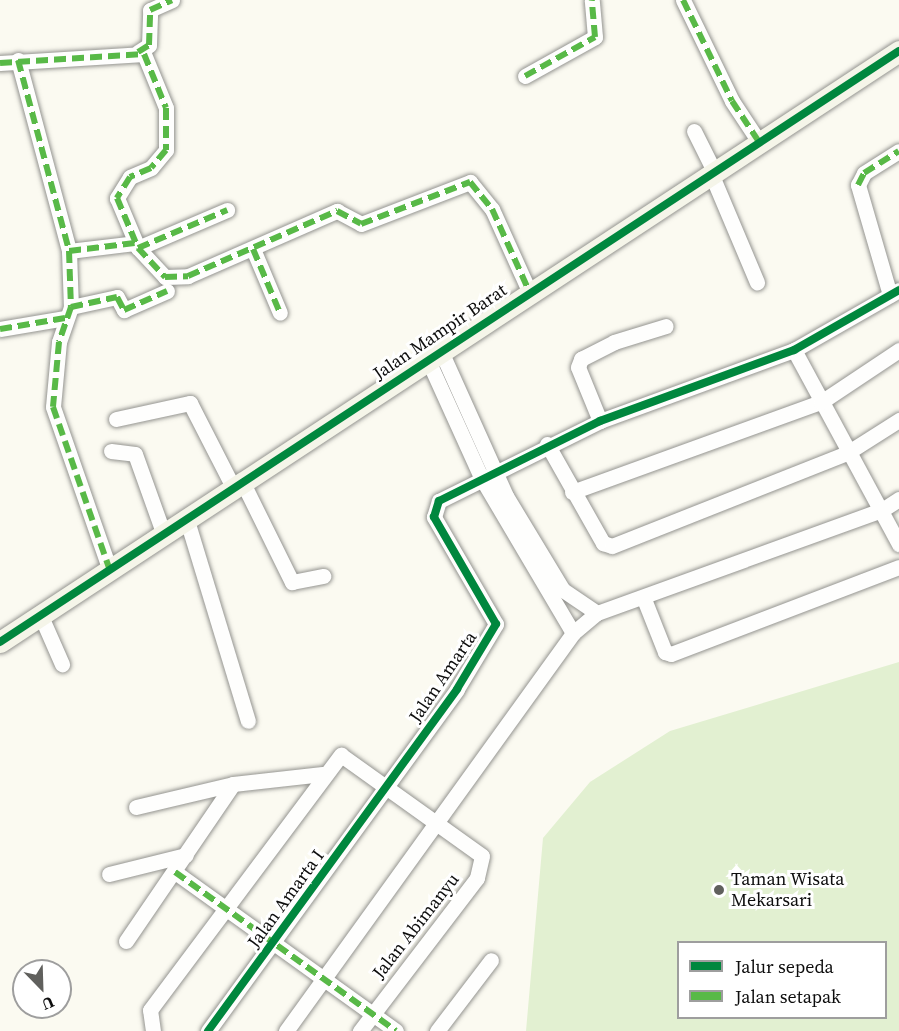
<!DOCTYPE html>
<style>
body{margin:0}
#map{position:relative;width:899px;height:1031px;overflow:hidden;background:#fbfaf1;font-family:"Source Serif 4",serif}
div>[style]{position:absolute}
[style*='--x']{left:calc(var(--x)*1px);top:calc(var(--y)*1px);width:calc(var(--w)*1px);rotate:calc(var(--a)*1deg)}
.green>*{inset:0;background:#e2f0d1}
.roads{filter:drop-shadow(0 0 2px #949490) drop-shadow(0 0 2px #949490)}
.street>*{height:15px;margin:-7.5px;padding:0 7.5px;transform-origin:7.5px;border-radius:7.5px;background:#fefefd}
.secondary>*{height:21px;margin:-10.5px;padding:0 10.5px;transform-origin:10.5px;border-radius:10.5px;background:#f5f5e9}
.quiet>*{height:6px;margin-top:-3px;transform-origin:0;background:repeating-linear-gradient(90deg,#58b947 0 12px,transparent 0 18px)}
.cycleway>*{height:8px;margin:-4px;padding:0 4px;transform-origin:4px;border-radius:4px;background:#00873e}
.dots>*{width:16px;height:16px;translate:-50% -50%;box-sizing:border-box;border:3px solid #fff;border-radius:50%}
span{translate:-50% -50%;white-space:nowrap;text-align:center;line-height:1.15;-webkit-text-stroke:6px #fff;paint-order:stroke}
.street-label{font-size:18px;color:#0d0d0d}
.poi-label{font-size:18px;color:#0d0d0d}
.left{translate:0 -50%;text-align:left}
.legend{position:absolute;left:677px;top:941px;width:210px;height:78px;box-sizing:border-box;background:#fff;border:2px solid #9e9e9e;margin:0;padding:8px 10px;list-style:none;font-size:18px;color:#0d0d0d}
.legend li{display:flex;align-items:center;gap:12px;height:30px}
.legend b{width:30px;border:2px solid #9e9e9e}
.north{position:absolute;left:12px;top:959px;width:60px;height:60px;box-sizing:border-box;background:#fff;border:2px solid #9e9e9e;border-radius:50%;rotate:157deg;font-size:16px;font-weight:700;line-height:24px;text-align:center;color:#0d0d0d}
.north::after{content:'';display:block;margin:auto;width:21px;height:27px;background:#60605d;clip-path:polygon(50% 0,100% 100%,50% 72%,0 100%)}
</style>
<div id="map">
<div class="green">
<div style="clip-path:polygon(evenodd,899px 662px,899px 1031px,526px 1031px,543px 838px,590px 782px,670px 731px,899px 662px,678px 942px,886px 942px,886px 1018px,678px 1018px,678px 942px)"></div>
</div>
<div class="roads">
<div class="street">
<div style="--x:683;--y:0;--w:112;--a:64.1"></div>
<div style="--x:732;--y:101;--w:49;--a:56.6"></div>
<div style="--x:138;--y:52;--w:13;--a:-32"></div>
<div style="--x:149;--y:45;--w:35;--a:-88"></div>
<div style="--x:150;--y:10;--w:24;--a:-24"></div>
<div style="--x:18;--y:60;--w:198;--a:75"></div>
<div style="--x:69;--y:251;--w:56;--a:88"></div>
<div style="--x:71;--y:307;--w:37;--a:109"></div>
<div style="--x:59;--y:342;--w:65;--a:95.3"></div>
<div style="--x:53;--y:407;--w:170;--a:70.8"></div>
<div style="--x:0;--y:63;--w:144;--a:-3.6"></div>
<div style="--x:144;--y:54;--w:58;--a:67.8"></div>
<div style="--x:166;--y:108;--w:42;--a:90"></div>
<div style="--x:166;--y:150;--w:23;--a:130"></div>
<div style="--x:151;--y:168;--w:23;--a:157"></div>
<div style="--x:130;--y:177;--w:25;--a:122"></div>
<div style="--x:117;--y:198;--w:54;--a:67.2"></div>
<div style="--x:138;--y:248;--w:40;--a:47"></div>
<div style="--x:165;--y:277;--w:23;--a:-2"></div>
<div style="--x:188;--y:276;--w:163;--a:-23.6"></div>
<div style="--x:337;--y:211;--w:27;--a:28"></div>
<div style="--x:361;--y:224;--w:117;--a:-21.1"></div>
<div style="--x:470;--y:182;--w:35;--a:51"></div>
<div style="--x:492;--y:209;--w:90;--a:65.7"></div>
<div style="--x:525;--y:76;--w:80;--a:-29.1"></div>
<div style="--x:595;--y:37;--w:37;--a:-95"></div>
<div style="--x:694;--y:131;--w:42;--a:63.4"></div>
<div style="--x:710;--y:171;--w:121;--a:67.1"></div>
<div style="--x:138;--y:248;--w:97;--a:-23.1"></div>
<div style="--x:253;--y:249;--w:69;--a:67.1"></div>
<div style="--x:69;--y:251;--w:66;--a:-6.9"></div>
<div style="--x:890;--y:295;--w:115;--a:-106.2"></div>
<div style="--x:858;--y:185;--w:13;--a:-63"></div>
<div style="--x:864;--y:173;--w:41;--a:-32.2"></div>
<div style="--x:71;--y:307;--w:47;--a:-12.3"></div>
<div style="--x:117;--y:297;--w:15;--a:62"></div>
<div style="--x:124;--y:310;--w:47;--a:-23.8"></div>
<div style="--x:0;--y:329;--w:66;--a:-9.6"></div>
<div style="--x:440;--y:349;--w:161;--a:65.8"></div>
<div style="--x:506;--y:496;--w:110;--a:58.8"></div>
<div style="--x:563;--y:590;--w:41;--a:34.1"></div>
<div style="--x:794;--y:350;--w:221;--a:61.6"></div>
<div style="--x:427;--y:358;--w:133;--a:65.6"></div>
<div style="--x:482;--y:479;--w:179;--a:59.4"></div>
<div style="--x:116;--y:419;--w:76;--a:-12.2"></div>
<div style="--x:190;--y:403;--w:94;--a:62.9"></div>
<div style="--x:600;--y:421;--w:58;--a:-112.2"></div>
<div style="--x:578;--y:367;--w:9;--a:-69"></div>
<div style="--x:581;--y:359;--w:37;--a:-27"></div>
<div style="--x:614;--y:342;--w:54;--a:-17.1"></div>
<div style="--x:547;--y:444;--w:114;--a:60.5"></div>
<div style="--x:603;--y:543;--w:9;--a:18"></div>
<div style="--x:612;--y:546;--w:253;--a:-21.6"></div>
<div style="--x:847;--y:453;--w:62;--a:-32.4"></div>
<div style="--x:111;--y:451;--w:24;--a:7"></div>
<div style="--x:135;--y:454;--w:83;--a:70.3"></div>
<div style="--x:242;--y:481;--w:113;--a:63.7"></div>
<div style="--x:292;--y:582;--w:32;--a:-11"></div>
<div style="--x:572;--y:492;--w:265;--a:-19.9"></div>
<div style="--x:821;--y:402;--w:94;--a:-33.7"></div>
<div style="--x:186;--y:517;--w:213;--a:73.1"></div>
<div style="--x:644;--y:599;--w:57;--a:68.4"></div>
<div style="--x:665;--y:652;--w:6;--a:18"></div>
<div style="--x:671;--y:654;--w:244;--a:-20.9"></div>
<div style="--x:40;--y:614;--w:55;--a:66.3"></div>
<div style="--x:136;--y:807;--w:100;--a:-13.3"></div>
<div style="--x:233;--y:784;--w:90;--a:-6.4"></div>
<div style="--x:175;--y:872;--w:272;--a:35.7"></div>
<div style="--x:109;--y:874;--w:79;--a:-13.9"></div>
<div style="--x:126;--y:941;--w:190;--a:-55.7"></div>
<div style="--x:153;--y:1031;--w:21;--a:-98"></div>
<div style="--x:150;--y:1010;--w:319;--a:-53.2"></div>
<div style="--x:341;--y:755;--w:173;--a:35.6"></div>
<div style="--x:482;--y:856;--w:23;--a:103"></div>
<div style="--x:477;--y:878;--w:193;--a:127.4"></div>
<div style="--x:208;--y:1031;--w:423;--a:-53.9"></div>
<div style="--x:457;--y:689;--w:76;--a:-59"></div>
<div style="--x:496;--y:624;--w:124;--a:-120.1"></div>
<div style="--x:434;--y:517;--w:17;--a:-73"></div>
<div style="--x:439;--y:501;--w:180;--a:-26.4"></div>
<div style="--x:600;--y:421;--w:207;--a:-20.1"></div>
<div style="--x:794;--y:350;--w:121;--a:-29.7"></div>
<div style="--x:286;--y:1031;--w:491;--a:-54.2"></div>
<div style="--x:573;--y:633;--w:31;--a:-40"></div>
<div style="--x:597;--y:613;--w:303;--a:-19.9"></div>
<div style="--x:882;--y:510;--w:20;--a:-33"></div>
<div style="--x:437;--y:1031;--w:89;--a:-52.7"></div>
</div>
<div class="secondary">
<div style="--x:0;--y:642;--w:1076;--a:-33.32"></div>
</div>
</div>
<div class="quiet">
<div style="--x:683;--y:0;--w:112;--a:64.1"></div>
<div style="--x:732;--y:101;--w:49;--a:56.6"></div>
<div style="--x:138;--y:52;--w:13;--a:-32"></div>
<div style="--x:149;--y:45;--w:35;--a:-88"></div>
<div style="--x:150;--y:10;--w:24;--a:-24"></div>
<div style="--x:18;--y:60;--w:198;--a:75"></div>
<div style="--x:69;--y:251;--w:56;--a:88"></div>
<div style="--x:71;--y:307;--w:37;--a:109"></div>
<div style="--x:59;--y:342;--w:65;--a:95.3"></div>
<div style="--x:53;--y:407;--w:170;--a:70.8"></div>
<div style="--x:0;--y:63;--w:144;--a:-3.6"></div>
<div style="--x:144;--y:54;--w:58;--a:67.8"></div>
<div style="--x:166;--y:108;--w:42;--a:90"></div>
<div style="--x:166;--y:150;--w:23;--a:130"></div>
<div style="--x:151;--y:168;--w:23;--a:157"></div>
<div style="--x:130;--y:177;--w:25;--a:122"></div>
<div style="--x:117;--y:198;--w:54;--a:67.2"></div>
<div style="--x:138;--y:248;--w:40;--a:47"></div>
<div style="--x:165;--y:277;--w:23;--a:-2"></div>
<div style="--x:188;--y:276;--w:163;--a:-23.6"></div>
<div style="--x:337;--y:211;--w:27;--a:28"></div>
<div style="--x:361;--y:224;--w:117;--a:-21.1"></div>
<div style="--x:470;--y:182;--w:35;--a:51"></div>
<div style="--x:492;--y:209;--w:90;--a:65.7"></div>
<div style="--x:525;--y:76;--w:80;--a:-29.1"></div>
<div style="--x:595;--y:37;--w:37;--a:-95"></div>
<div style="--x:858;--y:185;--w:13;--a:-63"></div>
<div style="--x:864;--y:173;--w:41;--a:-32.2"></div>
<div style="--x:138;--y:248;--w:97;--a:-23.1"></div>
<div style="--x:253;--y:249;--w:69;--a:67.1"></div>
<div style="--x:69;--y:251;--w:66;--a:-6.9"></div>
<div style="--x:71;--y:307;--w:47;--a:-12.3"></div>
<div style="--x:117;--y:297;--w:15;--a:62"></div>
<div style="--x:124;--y:310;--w:47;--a:-23.8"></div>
<div style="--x:0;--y:329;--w:66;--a:-9.6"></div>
<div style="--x:175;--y:872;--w:272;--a:35.7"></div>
</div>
<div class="cycleway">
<div style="--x:0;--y:642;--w:1076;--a:-33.32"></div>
<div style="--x:208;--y:1031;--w:423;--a:-53.9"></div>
<div style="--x:457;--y:689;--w:76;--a:-59"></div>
<div style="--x:496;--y:624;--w:124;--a:-120.1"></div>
<div style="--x:434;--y:517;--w:17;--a:-73"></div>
<div style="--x:439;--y:501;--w:180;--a:-26.4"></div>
<div style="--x:600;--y:421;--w:207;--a:-20.1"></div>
<div style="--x:794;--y:350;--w:121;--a:-29.7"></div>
</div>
<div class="dots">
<div style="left:719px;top:890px;background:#60605d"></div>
</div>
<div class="street-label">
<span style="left:440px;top:332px;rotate:-34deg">Jalan Mampir Barat</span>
<span style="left:443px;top:677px;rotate:-56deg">Jalan Amarta</span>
<span style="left:286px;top:899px;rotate:-54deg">Jalan Amarta I</span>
<span style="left:416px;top:926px;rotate:-52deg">Jalan Abimanyu</span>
</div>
<div class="poi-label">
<span class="left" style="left:731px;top:890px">Taman Wisata<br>Mekarsari</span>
</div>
<ul class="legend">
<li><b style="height:8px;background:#00873e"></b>Jalur sepeda</li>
<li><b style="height:8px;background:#58b947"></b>Jalan setapak</li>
</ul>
<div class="north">U</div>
</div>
